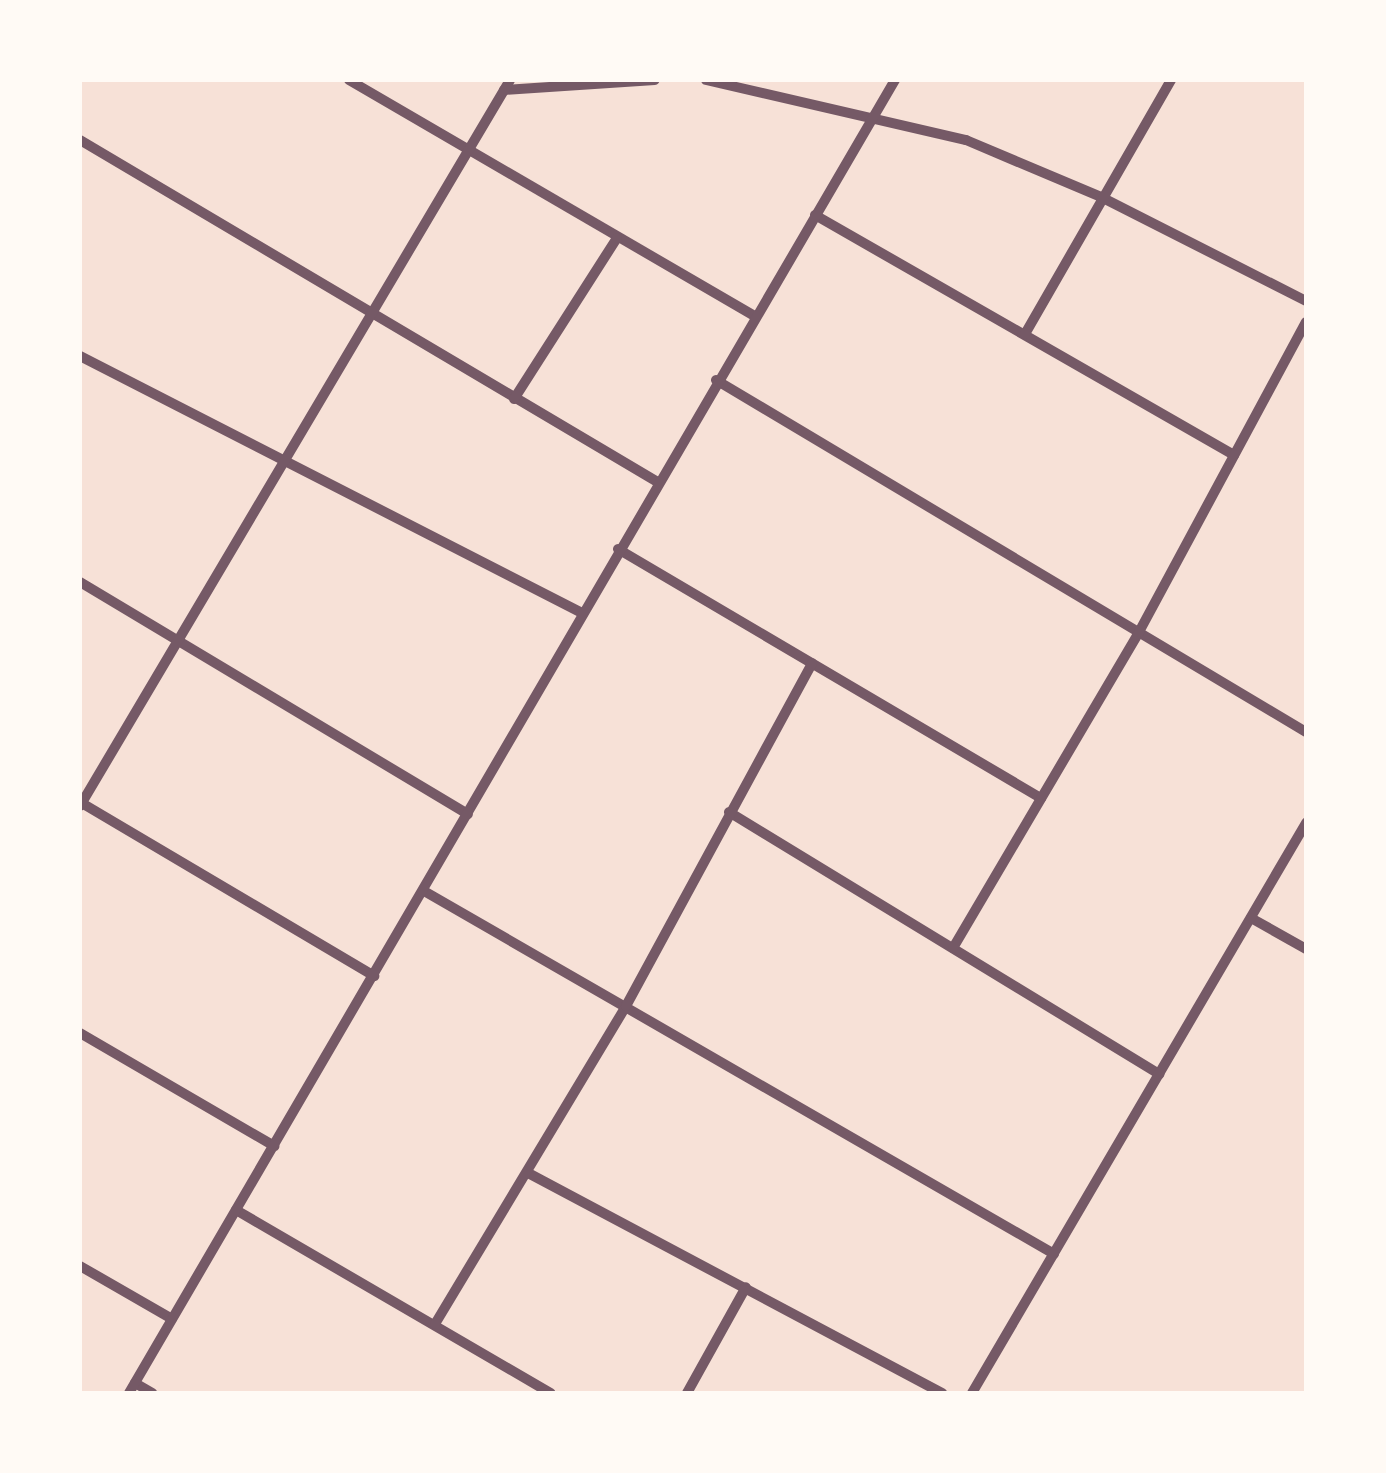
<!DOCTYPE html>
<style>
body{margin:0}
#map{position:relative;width:1386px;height:1473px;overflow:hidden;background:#f7e1d7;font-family:"Archivo Narrow",sans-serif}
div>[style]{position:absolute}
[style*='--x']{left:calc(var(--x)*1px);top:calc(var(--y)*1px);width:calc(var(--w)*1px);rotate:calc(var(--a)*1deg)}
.minor>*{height:10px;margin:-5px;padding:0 5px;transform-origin:5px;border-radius:5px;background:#755966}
span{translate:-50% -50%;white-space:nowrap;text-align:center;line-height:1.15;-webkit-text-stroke:9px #fffaf5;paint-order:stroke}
.frame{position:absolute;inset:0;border:82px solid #fffaf5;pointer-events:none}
</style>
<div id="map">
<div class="minor">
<div style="--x:349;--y:80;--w:469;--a:30.2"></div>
<div style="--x:706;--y:80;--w:267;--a:13"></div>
<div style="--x:966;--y:140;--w:149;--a:22.9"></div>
<div style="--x:1103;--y:198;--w:228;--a:26.9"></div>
<div style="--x:504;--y:90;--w:151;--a:-3.8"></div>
<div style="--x:80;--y:140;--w:669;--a:30.63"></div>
<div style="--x:815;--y:215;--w:483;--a:29.8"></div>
<div style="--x:1025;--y:334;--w:293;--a:-60.1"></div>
<div style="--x:80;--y:356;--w:564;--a:27.11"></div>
<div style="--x:716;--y:380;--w:687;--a:30.82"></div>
<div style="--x:514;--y:399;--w:191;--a:-57.4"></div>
<div style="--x:618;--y:549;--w:491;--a:30.5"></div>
<div style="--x:80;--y:582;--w:452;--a:30.9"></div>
<div style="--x:80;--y:802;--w:342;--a:30.6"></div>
<div style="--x:80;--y:806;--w:844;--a:-59.36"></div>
<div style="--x:729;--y:812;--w:504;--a:31.35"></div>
<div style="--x:424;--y:891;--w:727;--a:29.95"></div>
<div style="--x:1251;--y:918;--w:63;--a:29.4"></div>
<div style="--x:953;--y:948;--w:367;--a:-59.5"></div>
<div style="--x:1139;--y:632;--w:352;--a:-61.7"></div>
<div style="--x:80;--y:1033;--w:225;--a:30.2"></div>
<div style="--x:530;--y:1174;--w:467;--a:28"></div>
<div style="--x:236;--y:1210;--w:364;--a:30.2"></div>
<div style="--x:80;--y:1266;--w:106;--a:29.9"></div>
<div style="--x:435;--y:1324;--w:371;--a:-59"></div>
<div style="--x:626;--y:1006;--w:390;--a:-61.5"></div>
<div style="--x:135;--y:1383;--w:20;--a:30"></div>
<div style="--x:129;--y:1393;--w:1520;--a:-59.74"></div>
<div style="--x:687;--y:1393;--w:121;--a:-60.9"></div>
<div style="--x:972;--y:1393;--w:661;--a:-59.63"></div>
</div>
<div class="frame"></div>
</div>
